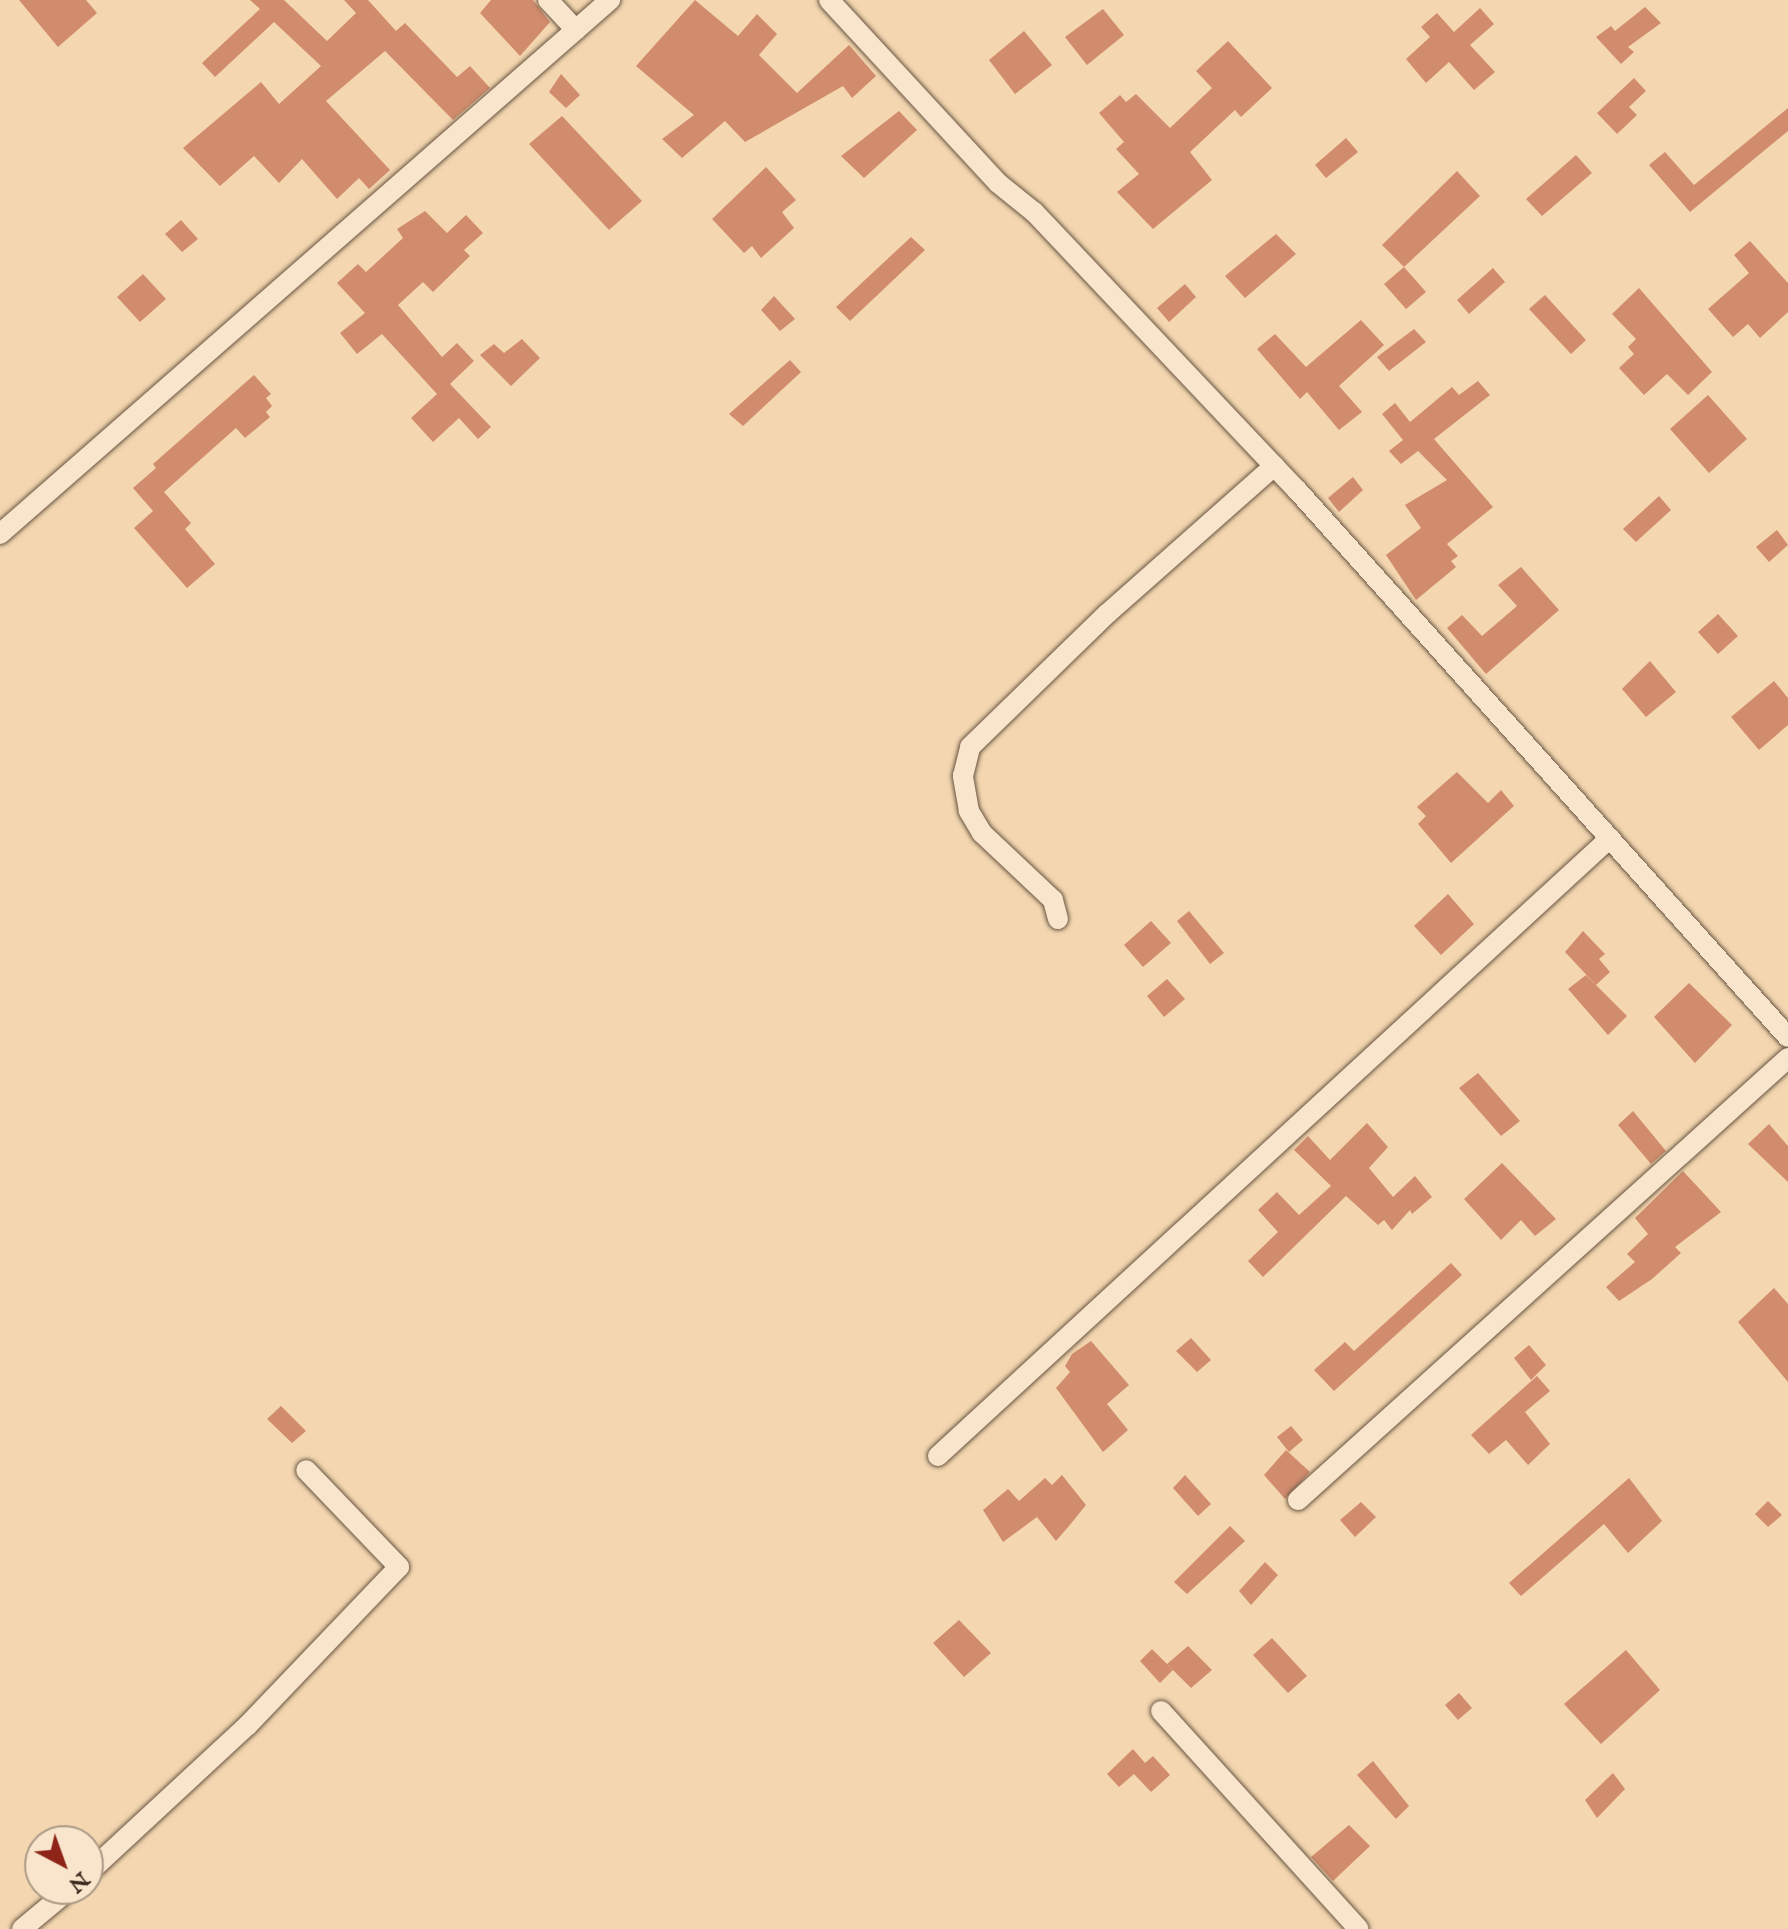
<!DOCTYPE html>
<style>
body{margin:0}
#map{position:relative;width:1788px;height:1929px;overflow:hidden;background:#f4d7b0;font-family:"IM FELL English",serif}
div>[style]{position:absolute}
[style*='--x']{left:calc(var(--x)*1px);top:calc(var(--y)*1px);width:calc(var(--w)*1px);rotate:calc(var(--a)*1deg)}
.building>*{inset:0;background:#d18c6d}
.roads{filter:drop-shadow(0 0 2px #685542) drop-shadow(0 0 2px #685542)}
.minor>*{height:20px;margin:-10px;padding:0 10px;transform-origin:10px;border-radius:10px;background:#f8e5cc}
span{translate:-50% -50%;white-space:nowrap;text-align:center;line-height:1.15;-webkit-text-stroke:7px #f8e5cc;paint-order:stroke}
.north{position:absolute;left:24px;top:1825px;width:80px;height:80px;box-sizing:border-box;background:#f8e5cc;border:2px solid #ac9a86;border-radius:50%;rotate:139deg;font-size:22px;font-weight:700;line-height:32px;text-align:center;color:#3a2a1e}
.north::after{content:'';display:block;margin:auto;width:28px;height:36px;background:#8f2418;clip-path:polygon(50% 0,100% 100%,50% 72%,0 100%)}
</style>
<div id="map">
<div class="building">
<div style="clip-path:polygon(19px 0,86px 0,97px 13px,58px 47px)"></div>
<div style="clip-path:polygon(250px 0,284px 0,327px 41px,356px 13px,344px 0,368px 0,396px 31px,405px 23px,457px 77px,470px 66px,490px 88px,453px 120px,385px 51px,326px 101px,390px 170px,369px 189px,359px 178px,337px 199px,302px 159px,279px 183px,254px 156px,220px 186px,183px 148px,261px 82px,279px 104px,321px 66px,274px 22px,215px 77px,202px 63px,260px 9px)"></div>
<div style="clip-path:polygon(491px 0,533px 0,550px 22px,520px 56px,480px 13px)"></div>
<div style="clip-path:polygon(695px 0,738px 36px,757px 14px,777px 34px,759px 55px,797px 93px,849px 45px,876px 76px,852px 98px,843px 86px,745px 142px,725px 121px,682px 158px,662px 139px,694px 115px,636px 66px)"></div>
<div style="clip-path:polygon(1645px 7px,1661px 23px,1628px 47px,1634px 52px,1621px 64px,1596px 37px,1611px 26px,1615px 31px)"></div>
<div style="clip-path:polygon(1480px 8px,1494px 24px,1470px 45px,1495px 72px,1474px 90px,1449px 62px,1426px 83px,1406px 59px,1430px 37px,1421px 27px,1437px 13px,1454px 32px)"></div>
<div style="clip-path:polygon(1103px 9px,1124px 35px,1087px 65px,1065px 37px)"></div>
<div style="clip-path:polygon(1024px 31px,1052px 65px,1015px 94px,989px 60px)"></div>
<div style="clip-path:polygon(1228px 41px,1272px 88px,1241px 117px,1235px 110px,1190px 152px,1212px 180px,1153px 229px,1117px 192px,1139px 174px,1116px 149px,1124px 142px,1099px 113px,1120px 95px,1126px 102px,1136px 94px,1170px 128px,1212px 88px,1196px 71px)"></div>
<div style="clip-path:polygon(561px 74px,580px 95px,566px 108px,549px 92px)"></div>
<div style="clip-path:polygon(1634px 78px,1646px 91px,1629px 107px,1637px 115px,1617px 134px,1597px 113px)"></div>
<div style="clip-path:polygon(1788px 108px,1788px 131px,1690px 212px,1649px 165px,1665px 152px,1694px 185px)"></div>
<div style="clip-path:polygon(899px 111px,917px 130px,864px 178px,841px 156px)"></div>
<div style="clip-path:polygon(562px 116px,642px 201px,609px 230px,529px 144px)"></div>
<div style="clip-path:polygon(1346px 138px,1358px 152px,1326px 178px,1315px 165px)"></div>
<div style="clip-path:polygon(1576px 155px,1592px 173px,1542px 216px,1526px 199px)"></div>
<div style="clip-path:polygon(766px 167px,796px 200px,782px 212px,794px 228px,761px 258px,752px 246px,744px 253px,712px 219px)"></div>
<div style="clip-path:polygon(1457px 171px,1480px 196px,1404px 267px,1382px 245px)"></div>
<div style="clip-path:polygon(425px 211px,447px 233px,466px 215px,483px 233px,464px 250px,470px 256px,433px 292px,423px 282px,398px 305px,442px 357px,457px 343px,474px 361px,450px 384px,491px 427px,478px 439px,459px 418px,433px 442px,411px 418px,437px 394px,382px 334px,357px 354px,340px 333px,365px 313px,337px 283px,358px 264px,366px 272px,403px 238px,397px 229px)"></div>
<div style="clip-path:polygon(181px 220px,198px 239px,182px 252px,165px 234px)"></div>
<div style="clip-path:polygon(1276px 234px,1296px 254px,1245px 298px,1225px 276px)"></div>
<div style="clip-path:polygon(911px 237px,925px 250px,850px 321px,836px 307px)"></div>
<div style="clip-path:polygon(1750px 241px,1788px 283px,1788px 312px,1760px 338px,1748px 324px,1733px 337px,1708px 309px,1749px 273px,1734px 255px)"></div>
<div style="clip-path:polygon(1404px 267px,1426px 292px,1406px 309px,1384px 284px)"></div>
<div style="clip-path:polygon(1493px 268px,1505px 282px,1469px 314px,1457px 300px)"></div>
<div style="clip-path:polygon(143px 274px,166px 299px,140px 322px,117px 297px)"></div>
<div style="clip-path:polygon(1185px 284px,1196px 297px,1169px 322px,1157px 308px)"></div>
<div style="clip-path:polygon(1639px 288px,1712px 372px,1688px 395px,1667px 374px,1644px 395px,1619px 368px,1634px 354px,1628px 347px,1636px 339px,1612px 314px)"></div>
<div style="clip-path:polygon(1545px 295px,1586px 340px,1571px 354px,1529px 309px)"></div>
<div style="clip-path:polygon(774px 296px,795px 319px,780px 331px,761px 310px)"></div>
<div style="clip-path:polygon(1361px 320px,1384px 345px,1339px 386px,1362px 412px,1339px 430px,1307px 392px,1300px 399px,1257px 349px,1275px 334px,1306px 367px)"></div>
<div style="clip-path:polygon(1414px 329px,1426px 342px,1389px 371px,1377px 357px)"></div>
<div style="clip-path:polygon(522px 339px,540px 358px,511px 386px,480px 355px,494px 344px,504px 353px)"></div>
<div style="clip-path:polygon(790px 360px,801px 372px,743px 426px,729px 414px)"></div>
<div style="clip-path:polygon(254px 375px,271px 394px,266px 398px,272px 406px,266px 412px,270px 417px,245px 438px,236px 428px,164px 492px,191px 523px,185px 529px,215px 564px,187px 588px,134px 528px,153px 511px,133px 488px,156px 468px,153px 464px)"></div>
<div style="clip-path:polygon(1478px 381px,1490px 395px,1434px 439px,1493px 507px,1447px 544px,1458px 556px,1451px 561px,1456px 567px,1416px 600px,1386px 555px,1421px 528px,1405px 505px,1447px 480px,1418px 451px,1401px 464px,1389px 451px,1403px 440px,1382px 414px,1395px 403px,1410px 422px,1452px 387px,1459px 395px)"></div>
<div style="clip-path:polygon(1708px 395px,1747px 439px,1709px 473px,1670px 429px)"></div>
<div style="clip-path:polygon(1353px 477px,1363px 490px,1339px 512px,1328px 498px)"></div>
<div style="clip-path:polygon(1659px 496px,1671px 510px,1636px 542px,1623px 529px)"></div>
<div style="clip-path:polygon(1777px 530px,1788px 545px,1769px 562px,1756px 547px)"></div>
<div style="clip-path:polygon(1521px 567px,1559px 610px,1486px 674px,1447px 628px,1462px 615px,1482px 636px,1517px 606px,1498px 585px)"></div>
<div style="clip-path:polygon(1718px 614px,1738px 636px,1718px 654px,1698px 632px)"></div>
<div style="clip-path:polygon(1650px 661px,1676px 692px,1646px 717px,1622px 689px)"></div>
<div style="clip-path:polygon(1774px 681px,1788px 698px,1788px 725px,1759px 750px,1731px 717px)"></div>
<div style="clip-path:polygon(1457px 772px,1488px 803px,1501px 790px,1514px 806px,1451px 863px,1418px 824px,1426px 816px,1417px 807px)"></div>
<div style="clip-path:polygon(1448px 894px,1474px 924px,1441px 955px,1414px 926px)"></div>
<div style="clip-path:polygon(1189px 911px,1224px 953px,1210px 964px,1177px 921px)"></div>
<div style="clip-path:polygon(1151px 921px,1171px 943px,1143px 967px,1124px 945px)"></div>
<div style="clip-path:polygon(1583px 931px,1605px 954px,1599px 959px,1610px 972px,1596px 985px,1565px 952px)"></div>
<div style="clip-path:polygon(1586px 975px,1627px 1016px,1608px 1035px,1568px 989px)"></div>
<div style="clip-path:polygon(1167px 979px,1185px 999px,1164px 1017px,1147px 996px)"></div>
<div style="clip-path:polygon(1689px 983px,1732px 1025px,1695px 1063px,1654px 1017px)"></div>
<div style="clip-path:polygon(1478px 1073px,1520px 1121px,1501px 1136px,1459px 1088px)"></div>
<div style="clip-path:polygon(1633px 1111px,1666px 1151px,1651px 1164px,1618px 1125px)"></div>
<div style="clip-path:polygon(1367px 1123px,1388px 1147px,1369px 1168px,1393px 1197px,1415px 1176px,1432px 1197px,1412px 1214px,1410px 1210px,1392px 1230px,1384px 1220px,1378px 1225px,1346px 1196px,1263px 1277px,1248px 1261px,1278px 1232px,1258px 1210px,1277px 1192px,1299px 1215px,1331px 1186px,1294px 1150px,1308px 1136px,1330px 1160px)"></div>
<div style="clip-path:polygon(1769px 1124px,1788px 1146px,1788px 1182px,1748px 1144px)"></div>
<div style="clip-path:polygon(1502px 1163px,1556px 1219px,1535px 1236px,1521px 1220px,1501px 1240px,1464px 1199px)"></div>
<div style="clip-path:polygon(1683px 1171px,1721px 1212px,1675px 1247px,1681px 1253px,1652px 1279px,1619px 1301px,1606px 1287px,1635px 1262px,1627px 1254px,1648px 1234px,1635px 1218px)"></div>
<div style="clip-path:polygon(1451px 1263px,1462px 1275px,1334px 1391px,1314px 1370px,1345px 1342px,1354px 1351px)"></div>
<div style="clip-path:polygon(1774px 1288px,1788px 1304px,1788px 1382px,1738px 1322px)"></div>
<div style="clip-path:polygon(1191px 1338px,1211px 1360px,1197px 1372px,1176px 1351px)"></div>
<div style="clip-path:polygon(1091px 1341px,1129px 1385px,1107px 1404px,1128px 1430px,1103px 1452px,1056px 1388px,1070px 1372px,1065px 1366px,1072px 1354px)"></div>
<div style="clip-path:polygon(1529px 1345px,1546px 1365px,1531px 1380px,1514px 1358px)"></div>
<div style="clip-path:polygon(1537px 1376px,1550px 1391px,1525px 1412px,1550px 1444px,1528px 1465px,1506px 1440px,1489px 1454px,1471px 1435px)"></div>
<div style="clip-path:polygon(281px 1406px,306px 1431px,292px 1443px,267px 1419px)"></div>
<div style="clip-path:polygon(1291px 1426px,1303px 1440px,1289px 1452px,1277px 1437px)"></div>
<div style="clip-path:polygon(1286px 1450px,1310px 1472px,1285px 1499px,1264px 1475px)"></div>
<div style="clip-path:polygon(1062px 1475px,1086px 1505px,1069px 1526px,1056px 1541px,1037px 1517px,1003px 1542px,983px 1510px,1008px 1489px,1019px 1501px,1045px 1478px,1052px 1485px)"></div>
<div style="clip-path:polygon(1185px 1475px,1211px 1504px,1198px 1516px,1173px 1488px)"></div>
<div style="clip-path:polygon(1629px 1478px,1662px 1521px,1628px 1553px,1604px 1524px,1521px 1596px,1509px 1583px)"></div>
<div style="clip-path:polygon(1768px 1501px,1782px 1515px,1768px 1527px,1755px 1514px)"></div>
<div style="clip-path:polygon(1361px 1502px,1376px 1517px,1355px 1537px,1340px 1520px)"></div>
<div style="clip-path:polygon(1230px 1526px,1245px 1541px,1187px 1594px,1174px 1582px)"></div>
<div style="clip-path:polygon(1265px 1562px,1278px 1575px,1251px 1605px,1239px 1591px)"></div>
<div style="clip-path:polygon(959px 1620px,991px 1653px,964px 1677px,933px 1643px)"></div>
<div style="clip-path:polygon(1272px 1638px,1307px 1676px,1288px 1693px,1253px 1655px)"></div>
<div style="clip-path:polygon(1188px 1646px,1212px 1670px,1191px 1688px,1167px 1664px)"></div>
<div style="clip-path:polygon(1152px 1649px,1173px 1670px,1160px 1683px,1140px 1661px)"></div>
<div style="clip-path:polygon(1626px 1650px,1660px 1690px,1601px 1744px,1564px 1704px)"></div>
<div style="clip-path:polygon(1459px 1693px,1472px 1708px,1458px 1720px,1445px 1705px)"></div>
<div style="clip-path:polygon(1133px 1749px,1145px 1763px,1153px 1756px,1170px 1775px,1151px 1792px,1134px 1774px,1119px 1787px,1107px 1774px)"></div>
<div style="clip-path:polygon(1373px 1761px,1409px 1806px,1396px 1819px,1357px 1775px)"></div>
<div style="clip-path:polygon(1613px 1773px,1625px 1789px,1597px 1818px,1585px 1800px)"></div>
<div style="clip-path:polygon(1349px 1825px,1370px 1846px,1333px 1881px,1311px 1857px)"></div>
</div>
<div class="roads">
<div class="minor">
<div style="--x:548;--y:0;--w:41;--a:47"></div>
<div style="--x:829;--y:0;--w:249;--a:47.3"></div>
<div style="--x:998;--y:183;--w:46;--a:38.9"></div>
<div style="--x:1034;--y:212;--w:383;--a:46.6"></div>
<div style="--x:1297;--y:490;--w:735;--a:48.09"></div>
<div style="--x:0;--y:534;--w:811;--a:-41.2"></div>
<div style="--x:1058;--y:919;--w:20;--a:-105"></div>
<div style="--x:1053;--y:900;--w:98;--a:-136.7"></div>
<div style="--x:982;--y:833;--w:26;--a:-121"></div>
<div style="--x:969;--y:811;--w:36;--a:-100"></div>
<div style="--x:963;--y:776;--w:30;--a:-76"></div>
<div style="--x:970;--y:747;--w:192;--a:-44.2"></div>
<div style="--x:1108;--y:613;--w:222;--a:-41.5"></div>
<div style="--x:938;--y:1456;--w:913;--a:-42.6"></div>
<div style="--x:1298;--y:1500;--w:660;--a:-42.05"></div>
<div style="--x:1161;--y:1711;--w:294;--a:47.8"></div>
<div style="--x:88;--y:1873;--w:217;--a:-42.8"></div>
<div style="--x:247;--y:1726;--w:220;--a:-46.3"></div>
<div style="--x:399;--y:1567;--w:134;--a:-133.8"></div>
<div style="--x:22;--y:1929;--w:62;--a:-39.8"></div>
</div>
</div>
<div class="north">N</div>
</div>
